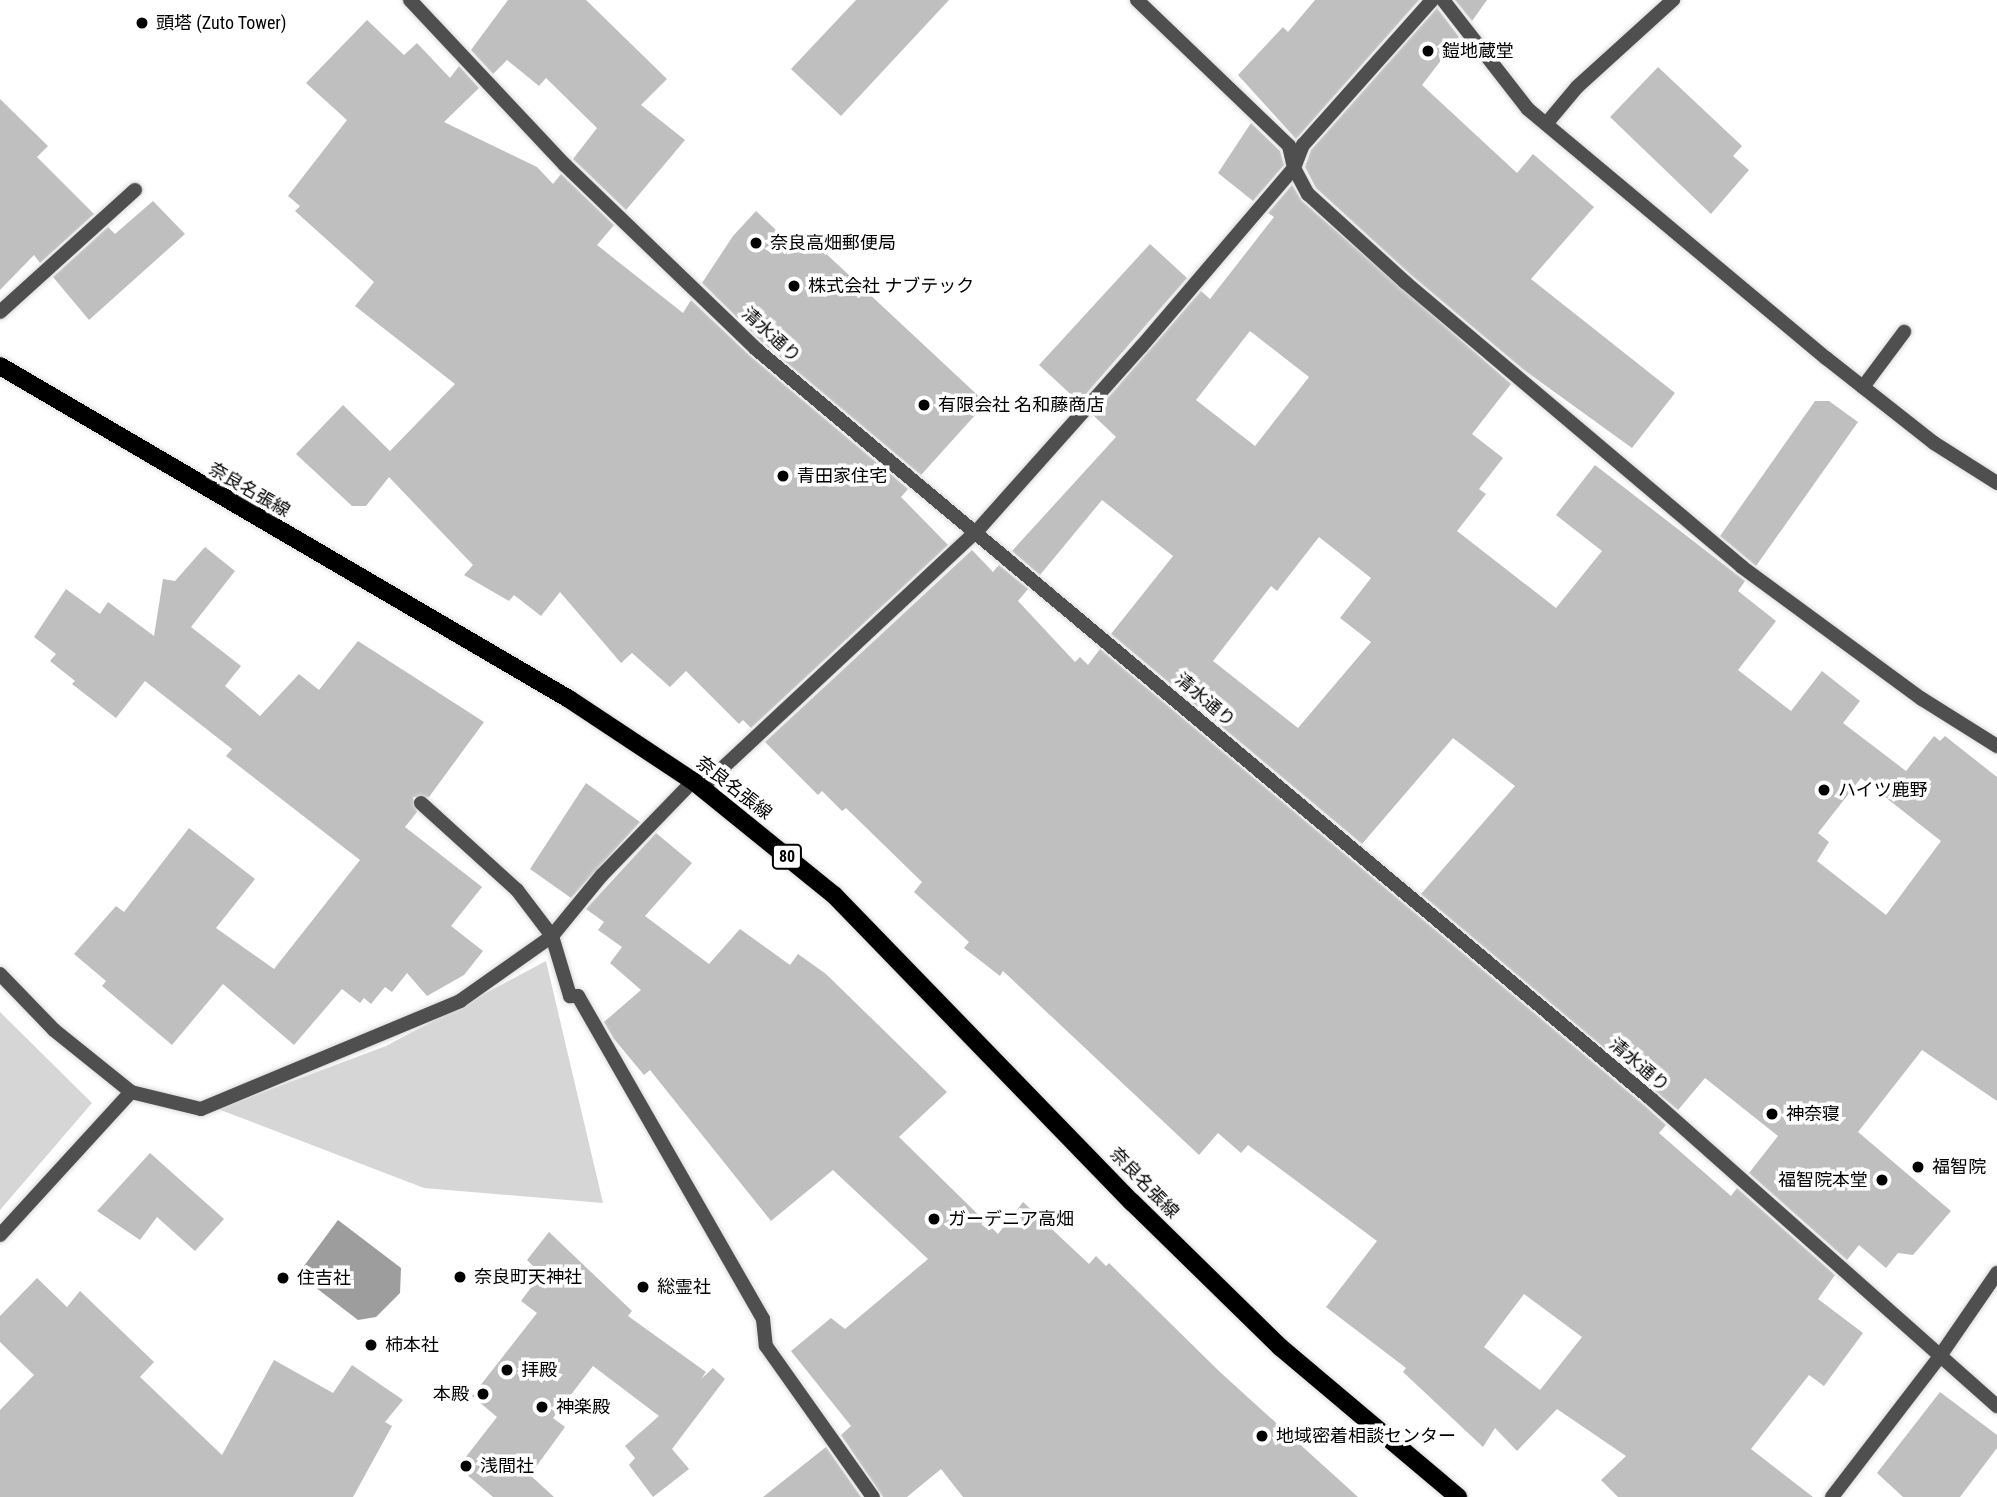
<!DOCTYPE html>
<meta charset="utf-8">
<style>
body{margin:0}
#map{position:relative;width:1997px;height:1497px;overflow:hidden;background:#fff;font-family:"Roboto Condensed","Noto Sans JP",sans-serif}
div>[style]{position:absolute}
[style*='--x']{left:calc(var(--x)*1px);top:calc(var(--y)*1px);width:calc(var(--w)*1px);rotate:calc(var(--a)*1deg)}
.green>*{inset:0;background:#d6d6d6}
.water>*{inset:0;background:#9d9d9d}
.building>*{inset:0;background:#bfbfbf}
.roads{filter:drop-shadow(0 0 2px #dbdbdb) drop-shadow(0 0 2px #dbdbdb)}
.service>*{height:14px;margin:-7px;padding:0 7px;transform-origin:7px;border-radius:7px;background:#4f4f4f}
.minor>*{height:14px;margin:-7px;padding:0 7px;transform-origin:7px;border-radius:7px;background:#4f4f4f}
.primary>*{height:18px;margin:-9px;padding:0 9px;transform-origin:9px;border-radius:9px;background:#000}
.dots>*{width:19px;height:19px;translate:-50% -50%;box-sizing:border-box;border:4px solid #fff;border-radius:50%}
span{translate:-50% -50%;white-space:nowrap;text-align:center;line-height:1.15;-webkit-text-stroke:7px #fff;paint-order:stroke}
.shield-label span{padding:2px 5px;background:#fff;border:2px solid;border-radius:5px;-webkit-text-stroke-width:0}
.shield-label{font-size:16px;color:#000;font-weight:700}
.poi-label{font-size:18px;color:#000}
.left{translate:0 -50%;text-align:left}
.right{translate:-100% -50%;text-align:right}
.street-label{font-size:18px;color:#000}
</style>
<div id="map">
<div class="green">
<div style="clip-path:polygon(546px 961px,603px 1203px,424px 1188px,218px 1109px,386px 1046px)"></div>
<div style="clip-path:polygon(0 1012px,92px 1103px,0 1210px)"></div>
</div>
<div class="water">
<div style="clip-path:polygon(338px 1220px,401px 1268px,400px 1293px,376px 1317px,358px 1320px,298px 1274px)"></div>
</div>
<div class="building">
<div style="clip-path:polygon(508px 0,586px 0,667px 79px,641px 105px,685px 140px,626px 210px,573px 159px,597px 128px,546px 78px,539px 86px,507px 60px,493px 74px,471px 50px)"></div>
<div style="clip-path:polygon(856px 0,949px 0,841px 116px,791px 69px)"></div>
<div style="clip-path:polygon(1315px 0,1419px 0,1296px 139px,1238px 75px,1283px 27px,1288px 32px)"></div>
<div style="clip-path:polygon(1455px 0,1487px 0,1472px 21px)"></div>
<div style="clip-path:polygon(1437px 8px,1459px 37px,1422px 85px,1517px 173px,1533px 154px,1594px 207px,1531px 279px,1675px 393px,1632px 448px,1524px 370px,1411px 275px,1316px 188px,1305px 167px,1311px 150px)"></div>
<div style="clip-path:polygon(367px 20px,404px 55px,417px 43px,450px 78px,459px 66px,479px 88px,444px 122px,537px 167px,553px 184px,561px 174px,614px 225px,597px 245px,683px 313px,691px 300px,750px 356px,908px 489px,901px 497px,948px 545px,751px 728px,743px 720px,739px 724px,686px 671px,670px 687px,632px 653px,621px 663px,560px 592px,541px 616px,514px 595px,509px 601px,464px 575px,473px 565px,389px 477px,366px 506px,352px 506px,296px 454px,343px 405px,390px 451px,455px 384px,355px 306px,374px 282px,295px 211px,300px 206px,288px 196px,347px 120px,306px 83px)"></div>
<div style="clip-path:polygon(1658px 67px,1742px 146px,1733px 156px,1749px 170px,1711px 214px,1610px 117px)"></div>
<div style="clip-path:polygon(0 99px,48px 146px,37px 157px,94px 214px,40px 263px,34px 255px,0 290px)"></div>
<div style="clip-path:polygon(1251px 123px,1280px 151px,1284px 165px,1253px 201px,1218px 173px)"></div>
<div style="clip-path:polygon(evenodd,1292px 185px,1302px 201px,1511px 384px,1472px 434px,1503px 458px,1479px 489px,1486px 494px,1457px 531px,1556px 608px,1602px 551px,1556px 515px,1595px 465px,1745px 581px,1738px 591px,1776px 621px,1738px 670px,1791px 711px,1822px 671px,1860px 701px,1843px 723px,1906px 771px,1934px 736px,1940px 741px,1945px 736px,1997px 777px,1997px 1101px,1922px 1050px,1858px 1132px,1951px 1211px,1913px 1255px,1898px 1253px,1886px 1268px,1859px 1245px,1847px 1260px,1749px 1173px,1778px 1136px,1705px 1078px,1678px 1110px,1421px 894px,1515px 786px,1453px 738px,1362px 844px,1111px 634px,1173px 556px,1102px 500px,1040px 575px,1012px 551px,1116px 437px,1093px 415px,1201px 291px,1210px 299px,1274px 217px,1268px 213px,1292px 185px,1250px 331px,1309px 377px,1255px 446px,1196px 400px,1250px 331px,1292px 185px,1319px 537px,1371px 578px,1340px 618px,1371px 642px,1298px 728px,1213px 661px,1271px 586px,1277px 591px,1319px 537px,1292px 185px,1861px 778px,1941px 841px,1886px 915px,1817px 861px,1829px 842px,1818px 833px,1861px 778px)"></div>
<div style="clip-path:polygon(153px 201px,185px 234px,89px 320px,53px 277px,108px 227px,115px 234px)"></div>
<div style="clip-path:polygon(756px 211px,793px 246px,805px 234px,986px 403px,921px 475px,762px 342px,702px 283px,733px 236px)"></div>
<div style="clip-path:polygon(1150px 244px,1187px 278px,1079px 402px,1039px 365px)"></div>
<div style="clip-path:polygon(1815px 401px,1829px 401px,1858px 422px,1756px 566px,1720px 536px)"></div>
<div style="clip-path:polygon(205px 547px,235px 571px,191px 627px,241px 666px,225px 686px,260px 716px,299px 674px,319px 690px,358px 641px,484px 722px,429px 797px,413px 797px,417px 812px,405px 827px,482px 887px,451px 926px,483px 951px,464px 975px,427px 996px,407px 973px,392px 992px,385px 987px,371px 1004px,364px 998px,360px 1003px,342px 989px,294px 1045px,223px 984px,172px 1045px,102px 986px,106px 981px,74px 954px,116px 906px,124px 912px,189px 828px,255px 879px,216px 928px,274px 969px,360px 860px,226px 756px,232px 749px,145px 681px,116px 718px,72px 684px,75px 681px,50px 661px,56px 654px,34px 637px,66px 589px,100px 614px,108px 602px,154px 636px,163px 579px,175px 581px)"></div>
<div style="clip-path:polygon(evenodd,972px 550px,993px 572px,999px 565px,1028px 589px,1018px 601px,1075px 662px,1080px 657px,1088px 665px,1100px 649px,1645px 1106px,1666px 1125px,1659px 1133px,1731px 1196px,1737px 1188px,1835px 1275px,1818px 1299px,1863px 1333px,1824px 1386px,1809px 1375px,1751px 1449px,1813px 1497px,1618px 1497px,1601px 1480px,1626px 1456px,1557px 1409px,1517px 1451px,1495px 1428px,1483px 1447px,1403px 1372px,1406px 1368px,1326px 1307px,1377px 1241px,1248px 1145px,1241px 1153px,1218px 1133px,1199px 1155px,1003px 971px,1000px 976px,964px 948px,969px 942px,914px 892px,922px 882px,846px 808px,842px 811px,822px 791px,818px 795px,765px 742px,972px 550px,1524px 1294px,1582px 1337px,1540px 1390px,1484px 1347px,1524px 1294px)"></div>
<div style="clip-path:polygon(586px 783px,640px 822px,571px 898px,530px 869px)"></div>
<div style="clip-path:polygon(656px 833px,692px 863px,645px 916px,709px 964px,740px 929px,790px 965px,798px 954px,826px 974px,947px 1092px,899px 1137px,998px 1234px,1023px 1202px,1089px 1264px,1096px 1256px,1106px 1266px,1109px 1263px,1221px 1373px,1358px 1497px,963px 1497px,941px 1469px,907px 1497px,883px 1497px,841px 1435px,851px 1426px,791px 1351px,831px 1318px,845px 1329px,928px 1259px,833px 1170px,771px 1221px,650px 1070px,644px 1075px,614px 1039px,604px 1022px,641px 990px,610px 963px,622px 947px,598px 930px,604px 922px,586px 909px)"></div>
<div style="clip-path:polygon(150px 1153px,224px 1219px,195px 1251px,157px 1217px,140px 1240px,97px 1211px)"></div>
<div style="clip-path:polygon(549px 1232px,632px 1311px,628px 1316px,706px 1372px,701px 1379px,713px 1368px,725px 1379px,672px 1449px,689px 1469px,653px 1497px,629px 1465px,635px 1458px,625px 1446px,659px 1416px,593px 1366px,553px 1418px,565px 1427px,530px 1475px,554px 1497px,493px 1497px,458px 1467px,497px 1417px,472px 1396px,537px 1313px,521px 1301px,541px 1274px,527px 1260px)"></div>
<div style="clip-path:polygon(37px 1278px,67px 1307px,80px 1291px,154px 1362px,140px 1377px,222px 1455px,274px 1360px,333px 1393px,352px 1365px,403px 1400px,385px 1422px,392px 1426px,353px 1497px,0 1497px,0 1410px,34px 1375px,0 1342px,0 1316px)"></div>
<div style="clip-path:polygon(1940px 1392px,1997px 1435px,1997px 1448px,1960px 1497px,1903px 1497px,1877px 1473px)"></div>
<div style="clip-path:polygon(826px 1447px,861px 1497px,763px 1497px)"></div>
</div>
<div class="roads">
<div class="service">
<div style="--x:1546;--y:124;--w:48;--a:-50"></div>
<div style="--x:1577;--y:87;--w:130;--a:-42.2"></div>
<div style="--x:0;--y:312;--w:182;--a:-42.1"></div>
<div style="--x:1863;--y:387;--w:69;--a:-53.3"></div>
<div style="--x:701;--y:788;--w:376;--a:-43"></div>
<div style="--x:976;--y:532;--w:248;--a:-48.3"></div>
<div style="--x:1141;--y:347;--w:235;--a:-49.5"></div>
<div style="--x:1294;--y:168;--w:25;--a:-69"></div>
<div style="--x:1303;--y:145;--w:194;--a:-48.3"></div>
<div style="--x:421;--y:803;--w:130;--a:42.2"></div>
<div style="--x:517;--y:890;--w:58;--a:52.7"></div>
<div style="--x:552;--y:936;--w:63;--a:73.3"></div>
<div style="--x:570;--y:996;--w:8;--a:0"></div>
<div style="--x:578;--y:996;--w:372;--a:60.2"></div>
<div style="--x:763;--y:1319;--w:27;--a:84"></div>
<div style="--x:766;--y:1346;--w:185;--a:54.7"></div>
<div style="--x:1832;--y:1497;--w:178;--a:-52.5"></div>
<div style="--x:1940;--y:1356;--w:101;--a:-55.5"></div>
</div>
<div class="minor">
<div style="--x:410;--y:0;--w:226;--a:46.8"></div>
<div style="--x:565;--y:165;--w:265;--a:43.9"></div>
<div style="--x:756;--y:349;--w:1168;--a:39.96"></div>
<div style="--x:1651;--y:1099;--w:463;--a:41.6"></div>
<div style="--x:1137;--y:0;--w:211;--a:43.8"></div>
<div style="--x:1289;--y:146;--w:23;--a:77"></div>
<div style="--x:1294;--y:168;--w:30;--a:62"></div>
<div style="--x:1308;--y:194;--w:131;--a:42.2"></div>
<div style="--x:1405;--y:282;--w:441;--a:40.2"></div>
<div style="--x:1742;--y:567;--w:223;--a:36.3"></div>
<div style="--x:1922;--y:699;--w:89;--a:32.1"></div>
<div style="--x:1443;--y:0;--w:138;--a:52.1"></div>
<div style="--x:1528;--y:109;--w:388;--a:39.9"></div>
<div style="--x:1826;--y:358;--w:137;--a:38.2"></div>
<div style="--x:1934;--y:443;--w:75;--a:32.4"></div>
<div style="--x:0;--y:974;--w:78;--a:46"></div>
<div style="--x:54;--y:1030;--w:99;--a:38.8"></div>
<div style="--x:131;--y:1092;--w:72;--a:13.7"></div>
<div style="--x:201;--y:1109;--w:281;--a:-22.6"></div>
<div style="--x:460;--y:1001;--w:113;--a:-35.2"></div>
<div style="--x:552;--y:936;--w:79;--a:-50.7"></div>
<div style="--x:602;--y:875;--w:131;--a:-45.9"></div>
<div style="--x:0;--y:1235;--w:194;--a:-47.5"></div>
</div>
<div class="primary">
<div style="--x:0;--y:366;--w:659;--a:30.34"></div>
<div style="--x:569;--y:699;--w:149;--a:33.5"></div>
<div style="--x:693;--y:781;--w:181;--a:39"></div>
<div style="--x:834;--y:895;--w:428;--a:45.9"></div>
<div style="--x:1132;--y:1202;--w:207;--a:44.4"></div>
<div style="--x:1280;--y:1347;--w:233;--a:40.1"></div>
</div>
</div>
<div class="dots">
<div style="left:142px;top:23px;background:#000"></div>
<div style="left:1428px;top:51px;background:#000"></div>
<div style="left:756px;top:243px;background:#000"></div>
<div style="left:794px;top:286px;background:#000"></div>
<div style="left:924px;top:405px;background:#000"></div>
<div style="left:783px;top:476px;background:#000"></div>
<div style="left:1824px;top:790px;background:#000"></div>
<div style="left:1772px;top:1114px;background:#000"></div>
<div style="left:1918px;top:1167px;background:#000"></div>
<div style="left:1882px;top:1180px;background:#000"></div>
<div style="left:934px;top:1219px;background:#000"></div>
<div style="left:460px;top:1277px;background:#000"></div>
<div style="left:283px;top:1278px;background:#000"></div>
<div style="left:643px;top:1287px;background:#000"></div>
<div style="left:371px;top:1345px;background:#000"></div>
<div style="left:507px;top:1370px;background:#000"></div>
<div style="left:483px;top:1394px;background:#000"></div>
<div style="left:542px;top:1407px;background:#000"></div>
<div style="left:1262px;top:1436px;background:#000"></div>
<div style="left:466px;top:1466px;background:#000"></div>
</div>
<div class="shield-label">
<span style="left:787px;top:857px">80</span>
</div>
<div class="poi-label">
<span class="left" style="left:156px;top:23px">頭塔 (Zuto Tower)</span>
<span class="left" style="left:1442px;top:51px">鎧地蔵堂</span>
<span class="left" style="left:770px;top:243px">奈良高畑郵便局</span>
<span class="left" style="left:808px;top:286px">株式会社 ナブテック</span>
<span class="left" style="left:938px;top:405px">有限会社 名和藤商店</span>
<span class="left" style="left:797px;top:476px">青田家住宅</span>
<span class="left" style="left:1838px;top:790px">ハイツ鹿野</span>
<span class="left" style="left:1786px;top:1114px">神奈寝</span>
<span class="left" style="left:1932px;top:1167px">福智院</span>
<span class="right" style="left:1868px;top:1180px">福智院本堂</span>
<span class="left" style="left:948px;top:1219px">ガーデニア高畑</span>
<span class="left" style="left:474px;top:1277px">奈良町天神社</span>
<span class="left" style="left:297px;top:1278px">住吉社</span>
<span class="left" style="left:657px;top:1287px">総霊社</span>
<span class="left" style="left:385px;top:1345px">柿本社</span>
<span class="left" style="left:521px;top:1370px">拝殿</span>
<span class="right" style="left:469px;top:1394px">本殿</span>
<span class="left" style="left:556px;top:1407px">神楽殿</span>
<span class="left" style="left:1276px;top:1436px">地域密着相談センター</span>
<span class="left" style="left:480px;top:1466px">浅間社</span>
</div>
<div class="street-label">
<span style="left:771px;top:335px;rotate:42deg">清水通り</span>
<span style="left:249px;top:490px;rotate:30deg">奈良名張線</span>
<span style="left:1205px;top:700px;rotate:40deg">清水通り</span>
<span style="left:734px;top:788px;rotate:38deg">奈良名張線</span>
<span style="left:1639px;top:1065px;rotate:40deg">清水通り</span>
<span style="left:1144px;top:1183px;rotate:46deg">奈良名張線</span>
</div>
</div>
